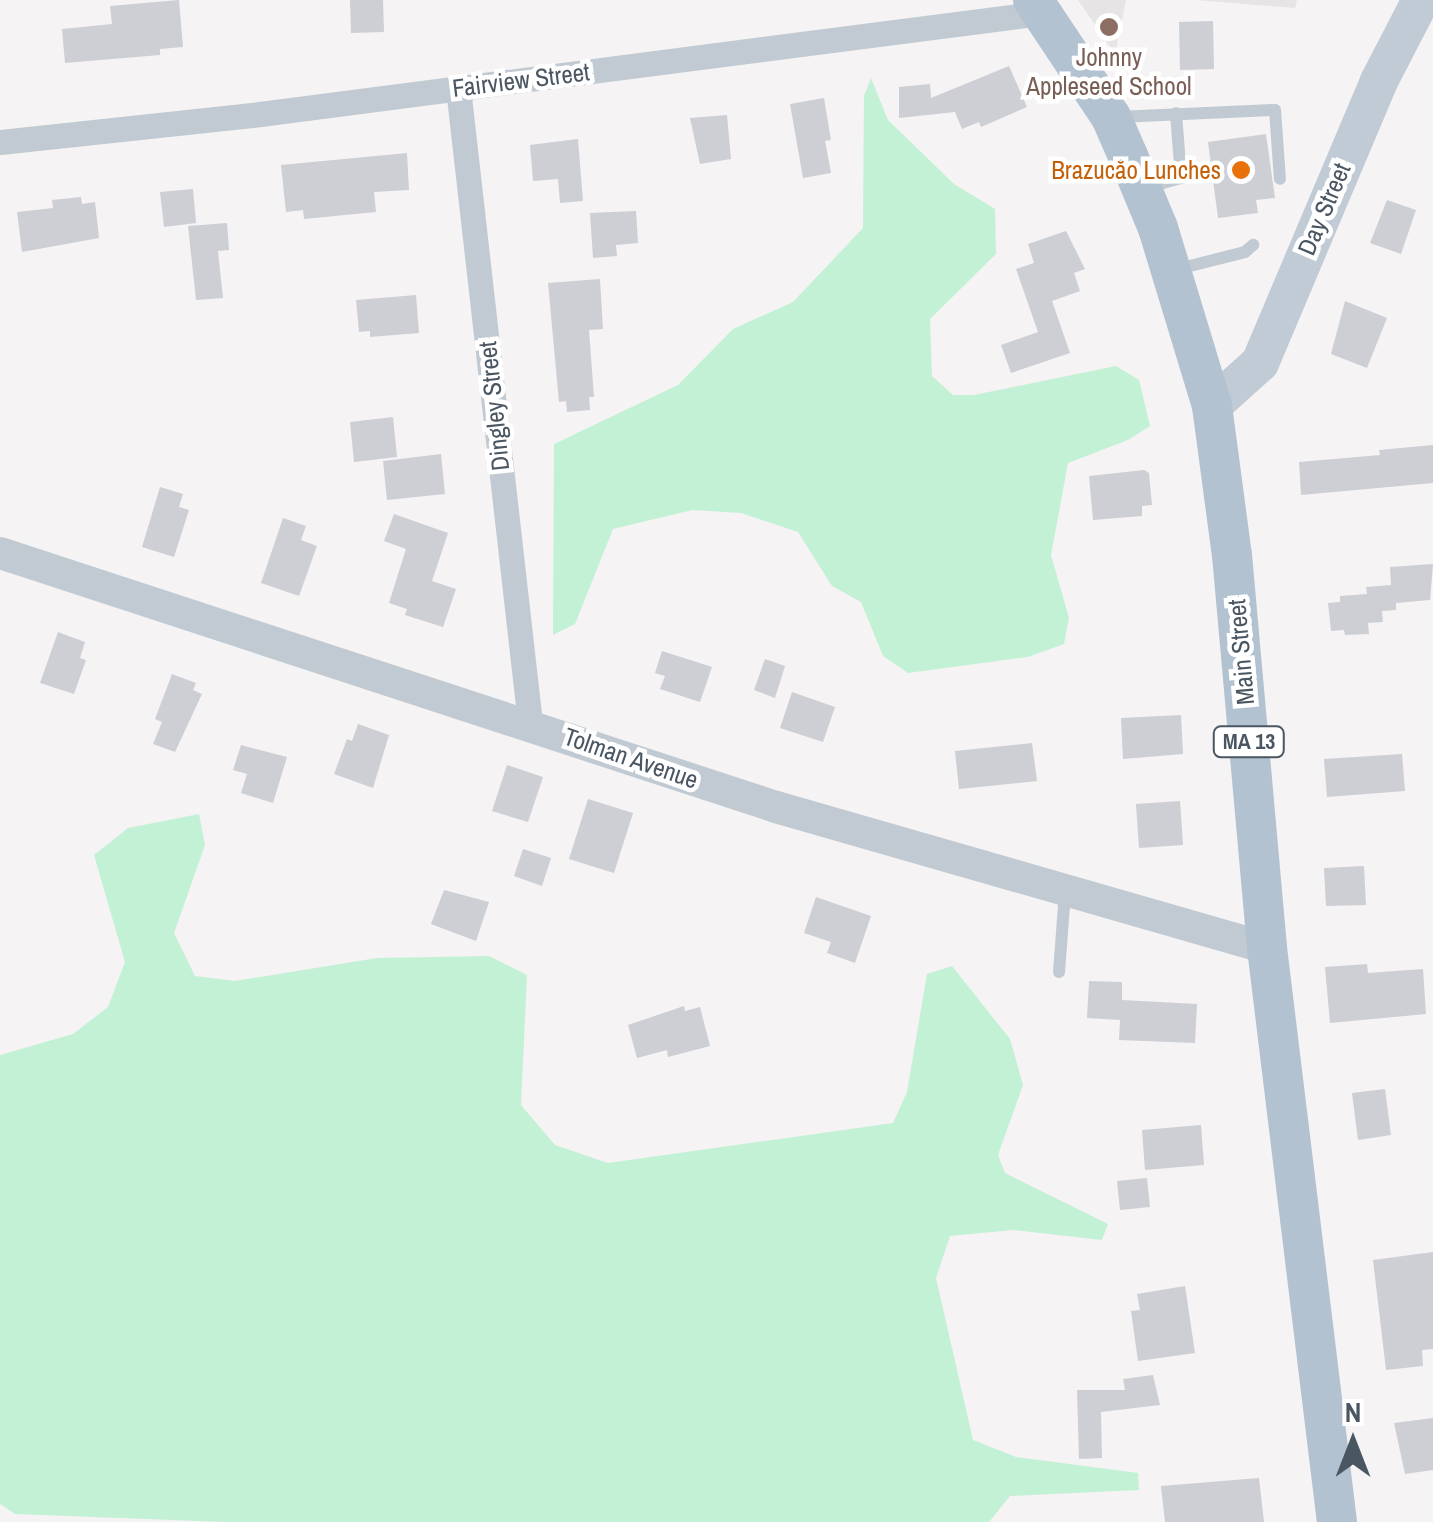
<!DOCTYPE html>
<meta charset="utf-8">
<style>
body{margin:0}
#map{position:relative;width:1433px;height:1522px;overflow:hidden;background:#f5f3f3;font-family:"Archivo Narrow",sans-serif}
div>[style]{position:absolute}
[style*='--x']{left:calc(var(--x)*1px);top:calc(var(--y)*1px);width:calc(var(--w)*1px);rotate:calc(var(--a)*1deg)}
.education>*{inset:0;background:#e6e4e5}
.green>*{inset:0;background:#c3f1d5}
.building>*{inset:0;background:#cdcfd5}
.service>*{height:12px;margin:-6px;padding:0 6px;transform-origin:6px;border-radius:6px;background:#c1cad2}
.minor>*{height:25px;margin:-12.5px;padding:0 12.5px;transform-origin:12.5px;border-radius:12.5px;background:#c1cad2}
.tertiary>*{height:32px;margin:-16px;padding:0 16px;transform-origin:16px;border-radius:16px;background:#c1cad2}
.secondary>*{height:38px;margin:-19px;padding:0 19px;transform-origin:19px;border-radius:19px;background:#c1cbd6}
.primary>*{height:40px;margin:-20px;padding:0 20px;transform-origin:20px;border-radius:20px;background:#b3c2d1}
.dots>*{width:28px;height:28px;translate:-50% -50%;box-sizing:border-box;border:5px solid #fff;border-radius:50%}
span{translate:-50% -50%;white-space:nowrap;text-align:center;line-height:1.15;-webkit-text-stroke:9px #fff;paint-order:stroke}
.shield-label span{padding:2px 8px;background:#fff;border:2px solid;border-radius:8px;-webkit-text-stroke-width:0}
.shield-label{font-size:22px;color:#4a5661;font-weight:700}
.education-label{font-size:25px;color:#785e54}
.street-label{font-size:25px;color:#4a5661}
.food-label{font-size:25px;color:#c56008}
.right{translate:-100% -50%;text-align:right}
.north{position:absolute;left:1303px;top:1392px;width:100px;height:100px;-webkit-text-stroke:8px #fff;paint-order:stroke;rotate:0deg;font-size:28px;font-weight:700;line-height:40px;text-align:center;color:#4a5661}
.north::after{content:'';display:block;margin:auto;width:35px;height:45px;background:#4a5661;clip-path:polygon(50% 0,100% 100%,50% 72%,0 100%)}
</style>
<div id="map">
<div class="education">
<div style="clip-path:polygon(1078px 0,1126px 0,1115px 54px)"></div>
<div style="clip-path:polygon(1196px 0,1297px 0,1295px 8px)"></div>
</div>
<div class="green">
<div style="clip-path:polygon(871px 78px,888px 120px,954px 184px,995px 209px,996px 254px,930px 319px,932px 376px,953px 395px,974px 395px,1116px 366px,1139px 380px,1150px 426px,1128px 440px,1068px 463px,1051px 555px,1069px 618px,1064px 644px,1028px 657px,908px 673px,883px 656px,861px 602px,832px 586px,798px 532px,741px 513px,692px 510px,613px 529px,575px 624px,553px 635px,554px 444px,678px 385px,733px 329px,793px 302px,863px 228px,864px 96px)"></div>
<div style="clip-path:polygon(199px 814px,205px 845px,174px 933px,195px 976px,235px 981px,377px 958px,489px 956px,527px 975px,521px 1105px,555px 1145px,608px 1163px,893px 1123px,907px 1092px,927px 974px,952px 966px,1010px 1039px,1023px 1085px,998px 1155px,1005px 1173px,1108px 1224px,1102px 1240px,1013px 1230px,950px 1236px,936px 1278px,973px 1440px,1016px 1457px,1138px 1473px,1139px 1490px,1010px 1496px,989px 1522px,225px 1522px,15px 1514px,0 1504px,0 1055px,73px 1034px,108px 1007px,125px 962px,94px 855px,128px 828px)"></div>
</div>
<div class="building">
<div style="clip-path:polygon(179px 0,183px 47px,160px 49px,160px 55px,65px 63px,62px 29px,112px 24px,110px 6px)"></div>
<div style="clip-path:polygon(350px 0,383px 0,384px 32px,351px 33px)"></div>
<div style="clip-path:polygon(1213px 21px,1214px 69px,1180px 70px,1179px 22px)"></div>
<div style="clip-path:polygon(1009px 66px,1027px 107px,981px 127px,979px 122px,962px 129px,955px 112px,899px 118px,899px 87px,930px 84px,931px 98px)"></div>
<div style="clip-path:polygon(824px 98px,831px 140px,825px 141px,831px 173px,803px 178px,790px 104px)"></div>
<div style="clip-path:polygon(727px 115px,731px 159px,700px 164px,690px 118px)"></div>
<div style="clip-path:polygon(1266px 134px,1275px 198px,1256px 200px,1258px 213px,1218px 218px,1208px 142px)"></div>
<div style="clip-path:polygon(578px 139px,583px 201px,560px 203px,558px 179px,533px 181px,530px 145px)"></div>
<div style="clip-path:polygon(407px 153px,409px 190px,374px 192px,376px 212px,304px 219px,303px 210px,286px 212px,281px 165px)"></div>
<div style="clip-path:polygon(193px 189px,196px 223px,164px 227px,160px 192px)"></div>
<div style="clip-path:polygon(81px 197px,82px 204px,95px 202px,99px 238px,22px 252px,17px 212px,53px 208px,52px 200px)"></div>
<div style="clip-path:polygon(1387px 200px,1416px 210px,1401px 254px,1370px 243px)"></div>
<div style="clip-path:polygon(636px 211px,638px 243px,616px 245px,617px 256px,593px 258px,590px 213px)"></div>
<div style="clip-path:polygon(227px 223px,229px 250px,218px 251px,223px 298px,196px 300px,188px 226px)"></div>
<div style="clip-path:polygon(1066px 231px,1085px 269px,1074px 273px,1080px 291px,1052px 301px,1070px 353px,1011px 373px,1001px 345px,1038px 332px,1016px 269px,1034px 263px,1028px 244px)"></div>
<div style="clip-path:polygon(600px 279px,603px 329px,589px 330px,594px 397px,589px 397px,590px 410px,567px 412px,566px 401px,559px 402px,548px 283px)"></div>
<div style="clip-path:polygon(416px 295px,419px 333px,370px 337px,370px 331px,359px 332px,356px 300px)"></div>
<div style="clip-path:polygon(1345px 301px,1387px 318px,1367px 368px,1331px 354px)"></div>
<div style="clip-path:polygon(393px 417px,397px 457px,354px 462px,350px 422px)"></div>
<div style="clip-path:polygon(1433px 445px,1433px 483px,1301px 495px,1299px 462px,1380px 455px,1379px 450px)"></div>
<div style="clip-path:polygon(441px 454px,445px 494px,387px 500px,383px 461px)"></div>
<div style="clip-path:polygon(1144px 470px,1149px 473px,1152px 505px,1142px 506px,1142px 516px,1093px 520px,1089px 476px)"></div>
<div style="clip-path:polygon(160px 487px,183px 494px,179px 507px,189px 510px,174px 557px,142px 547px)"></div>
<div style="clip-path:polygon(394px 514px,448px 533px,432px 581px,456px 589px,443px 627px,405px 615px,407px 609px,389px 603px,406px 549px,384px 541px)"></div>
<div style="clip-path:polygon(283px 518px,306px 526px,301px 540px,317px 546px,299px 596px,261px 583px)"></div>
<div style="clip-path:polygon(1433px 564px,1430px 600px,1396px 603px,1396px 610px,1382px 611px,1383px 622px,1368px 623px,1369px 634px,1345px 635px,1344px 630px,1331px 631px,1328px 603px,1340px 602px,1340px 596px,1367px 594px,1366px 587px,1391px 585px,1390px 567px)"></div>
<div style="clip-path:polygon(58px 632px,85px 642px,80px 658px,86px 660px,74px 694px,40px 683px)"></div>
<div style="clip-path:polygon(662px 651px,712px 667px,700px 702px,660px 689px,665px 676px,655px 673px)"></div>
<div style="clip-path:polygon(765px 659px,785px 666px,775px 698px,754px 690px)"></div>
<div style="clip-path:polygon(172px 674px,196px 683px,193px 690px,202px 694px,175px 752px,153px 744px,162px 722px,155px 719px)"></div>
<div style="clip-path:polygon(792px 692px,835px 707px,823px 742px,780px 728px)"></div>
<div style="clip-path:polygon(1181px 715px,1183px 754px,1123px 759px,1121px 718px)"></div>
<div style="clip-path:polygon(358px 724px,389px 735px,373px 788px,334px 774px,347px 739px,352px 741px)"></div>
<div style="clip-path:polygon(1032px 743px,1037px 781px,959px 789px,955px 751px)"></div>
<div style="clip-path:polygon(241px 745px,287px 757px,273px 803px,241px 793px,247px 774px,233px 770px)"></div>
<div style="clip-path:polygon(1402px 754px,1405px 791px,1327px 797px,1324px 759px)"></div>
<div style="clip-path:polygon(507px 765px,543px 777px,528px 822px,492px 811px)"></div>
<div style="clip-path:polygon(588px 799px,633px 813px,614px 873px,569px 859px)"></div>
<div style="clip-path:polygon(1180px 801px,1183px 845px,1139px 848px,1136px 804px)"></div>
<div style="clip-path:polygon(523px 849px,551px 858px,542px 886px,514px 876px)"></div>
<div style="clip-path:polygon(1364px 866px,1366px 905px,1326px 906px,1324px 868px)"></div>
<div style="clip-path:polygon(444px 890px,489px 902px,476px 941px,431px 924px)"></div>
<div style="clip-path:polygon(816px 897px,871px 916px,855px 963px,827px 953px,831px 942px,804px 933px)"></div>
<div style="clip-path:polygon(1367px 964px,1368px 973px,1423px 969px,1426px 1014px,1330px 1023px,1325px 967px)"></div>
<div style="clip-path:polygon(1089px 981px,1122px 982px,1122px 1000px,1197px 1004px,1195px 1043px,1119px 1040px,1120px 1020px,1087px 1018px)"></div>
<div style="clip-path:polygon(684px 1006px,685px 1011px,700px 1007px,710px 1046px,668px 1057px,667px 1050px,637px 1058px,628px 1025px)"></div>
<div style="clip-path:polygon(1385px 1089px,1391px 1135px,1358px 1140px,1352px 1093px)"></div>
<div style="clip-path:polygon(1201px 1125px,1204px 1165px,1145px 1170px,1142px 1130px)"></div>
<div style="clip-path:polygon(1147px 1178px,1150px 1207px,1120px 1210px,1117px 1181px)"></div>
<div style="clip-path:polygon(1433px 1252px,1433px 1349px,1422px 1350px,1423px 1366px,1386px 1370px,1373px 1260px)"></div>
<div style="clip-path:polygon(1185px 1286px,1195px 1353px,1138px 1361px,1131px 1311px,1140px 1310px,1137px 1294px)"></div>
<div style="clip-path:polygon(1153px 1375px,1160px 1405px,1101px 1412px,1102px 1458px,1079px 1459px,1077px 1390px,1125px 1390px,1123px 1379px)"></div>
<div style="clip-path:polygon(1433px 1418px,1433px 1470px,1405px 1474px,1394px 1423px)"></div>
<div style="clip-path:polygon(1259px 1478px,1264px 1522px,1165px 1522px,1161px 1486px)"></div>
</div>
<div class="service">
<div style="--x:1118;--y:117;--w:157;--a:-2.6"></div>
<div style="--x:1275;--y:110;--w:69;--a:85.9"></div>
<div style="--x:1149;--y:187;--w:33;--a:-16"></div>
<div style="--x:1181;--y:178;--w:65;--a:-94.4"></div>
<div style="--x:1174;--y:270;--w:73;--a:-14.2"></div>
<div style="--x:1245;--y:252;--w:11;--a:-41"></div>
<div style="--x:1059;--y:972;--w:80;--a:-85.7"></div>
</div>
<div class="minor">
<div style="--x:458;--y:88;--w:639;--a:83.53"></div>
<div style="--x:0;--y:142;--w:262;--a:-6.1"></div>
<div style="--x:260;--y:114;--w:788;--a:-7.37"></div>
</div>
<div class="tertiary">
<div style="--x:0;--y:553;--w:817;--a:18.12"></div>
<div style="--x:776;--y:807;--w:511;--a:16.02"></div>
</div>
<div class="secondary">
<div style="--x:1212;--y:406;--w:64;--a:-41.9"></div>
<div style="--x:1260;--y:363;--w:306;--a:-67.1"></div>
<div style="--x:1379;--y:81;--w:91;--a:-62.6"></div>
</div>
<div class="primary">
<div style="--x:1033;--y:0;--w:141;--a:56.3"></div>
<div style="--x:1111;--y:117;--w:43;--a:66.4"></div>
<div style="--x:1128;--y:156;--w:78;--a:67.4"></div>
<div style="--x:1158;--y:228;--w:186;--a:73.1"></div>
<div style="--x:1212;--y:406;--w:150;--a:82.4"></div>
<div style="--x:1232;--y:555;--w:395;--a:84.9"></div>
<div style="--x:1267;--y:948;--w:578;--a:83.05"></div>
</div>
<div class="dots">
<div style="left:1109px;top:27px;background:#8d6e63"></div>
<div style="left:1241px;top:170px;background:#e8710a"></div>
</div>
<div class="shield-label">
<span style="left:1249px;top:742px">MA 13</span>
</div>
<div class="education-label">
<span style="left:1109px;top:72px">Johnny<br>Appleseed School</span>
</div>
<div class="street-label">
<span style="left:521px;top:80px;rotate:-7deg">Fairview Street</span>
<span style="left:1324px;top:209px;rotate:-67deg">Day Street</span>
<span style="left:494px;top:406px;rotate:-96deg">Dingley Street</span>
<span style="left:1241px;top:652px;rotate:-95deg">Main Street</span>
<span style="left:631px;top:758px;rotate:19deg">Tolman Avenue</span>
</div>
<div class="food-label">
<span class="right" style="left:1221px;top:170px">Brazucăo Lunches</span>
</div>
<div class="north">N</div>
</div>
